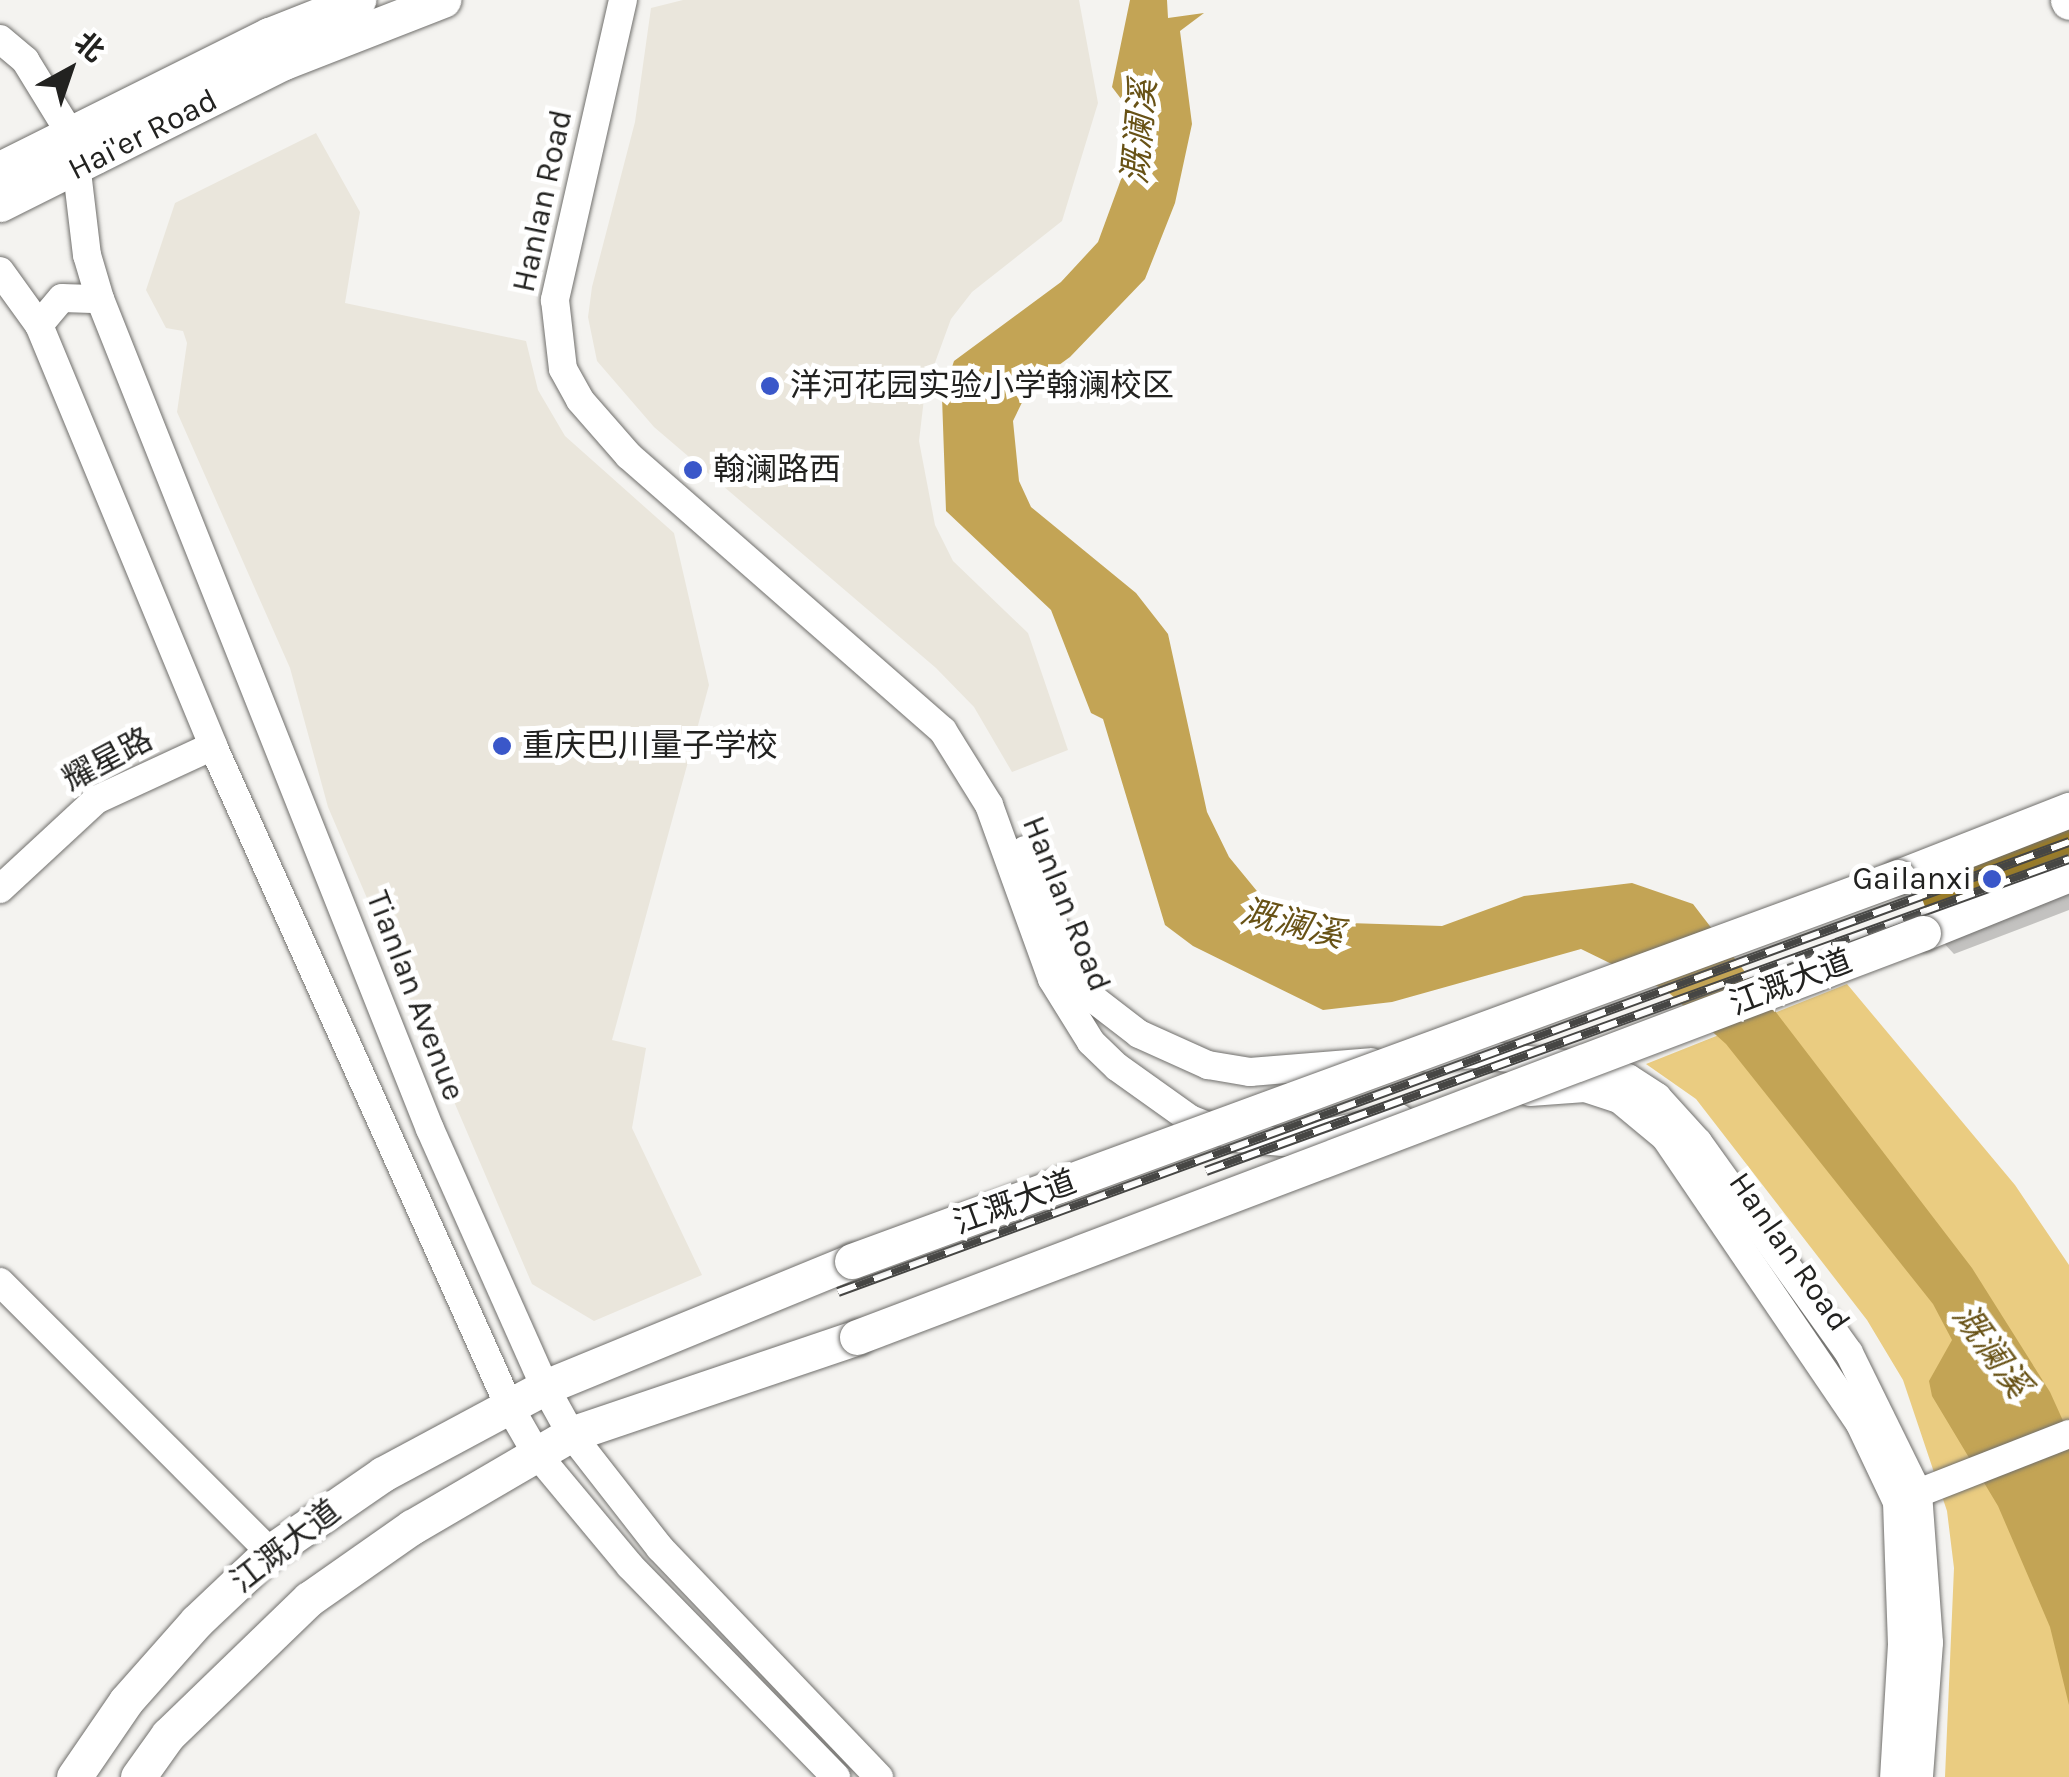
<!DOCTYPE html>
<meta charset="utf-8">
<style>
body{margin:0}
#map{position:relative;width:2069px;height:1777px;overflow:hidden;background:#f4f3f0;font-family:Karla,"Noto Sans SC",sans-serif}
div>[style]{position:absolute}
[style*='--x']{left:calc(var(--x)*1px);top:calc(var(--y)*1px);width:calc(var(--w)*1px);rotate:calc(var(--a)*1deg)}
.built>*{inset:0;background:#eae6dc}
.green>*{inset:0;background:#eacc81}
.water>*{inset:0;background:#c3a455}
.shadow>*{inset:0;background:#0003}
.building>*{inset:0;background:#9a7c29}
.roads{filter:drop-shadow(0 0 2px #706f6c) drop-shadow(0 0 2px #706f6c)}
.minor>*{height:28px;margin:-14px;padding:0 14px;transform-origin:14px;border-radius:14px;background:#fff}
.major>*{height:35px;margin:-17.5px;padding:0 17.5px;transform-origin:17.5px;border-radius:17.5px;background:#fff}
.rail>*{height:10px;margin-top:-5px;transform-origin:0;background:repeating-linear-gradient(90deg,#fff 0 19px,#464644 0 38px);box-sizing:border-box;border-block:2px solid #464644}
.bridges{filter:drop-shadow(0 0 2px #706f6c) drop-shadow(0 0 2px #706f6c)}
.major-bridge>*{height:35px;margin:-17.5px;padding:0 17.5px;transform-origin:17.5px;border-radius:17.5px;background:#fff}
.dots>*{width:28px;height:28px;translate:-50% -50%;box-sizing:border-box;border:5px solid #fff;border-radius:50%}
span{translate:-50% -50%;white-space:nowrap;text-align:center;line-height:1.15;-webkit-text-stroke:10px #fff;paint-order:stroke}
.street-label{font-size:32px;color:#222220}
.poi-label{font-size:32px;color:#222220}
.left{translate:0 -50%;text-align:left}
.right{translate:-100% -50%;text-align:right}
.water-label{font-size:35px;color:#685216;font-style:italic}
.north{position:absolute;left:20px;top:20px;width:100px;height:100px;-webkit-text-stroke:8px #fff;paint-order:stroke;rotate:40deg;font-size:28px;font-weight:700;line-height:40px;text-align:center;color:#222220}
.north::after{content:'';display:block;margin:auto;width:35px;height:45px;background:#222220;clip-path:polygon(50% 0,100% 100%,50% 72%,0 100%)}
</style>
<div id="map">
<div class="built">
<div style="clip-path:polygon(683px 0,1079px 0,1098px 103px,1062px 221px,972px 292px,951px 319px,925px 390px,919px 441px,935px 525px,953px 561px,1028px 633px,1068px 750px,1012px 772px,974px 707px,936px 668px,654px 427px,597px 361px,588px 317px,592px 287px,635px 122px,651px 8px)"></div>
<div style="clip-path:polygon(316px 133px,360px 212px,345px 303px,526px 341px,538px 390px,565px 436px,674px 533px,709px 685px,612px 1040px,646px 1048px,632px 1128px,702px 1275px,594px 1321px,532px 1284px,328px 807px,290px 668px,177px 412px,187px 343px,183px 331px,166px 328px,146px 290px,175px 203px)"></div>
</div>
<div class="green">
<div style="clip-path:polygon(1847px 984px,2015px 1185px,2069px 1265px,2069px 1777px,1945px 1777px,1954px 1568px,1947px 1511px,1903px 1380px,1867px 1320px,1696px 1099px,1646px 1064px)"></div>
</div>
<div class="water">
<div style="clip-path:polygon(1130px 0,1167px 0,1168px 18px,1204px 13px,1180px 31px,1192px 124px,1175px 203px,1145px 279px,1070px 357px,1030px 386px,1013px 421px,1019px 481px,1031px 507px,1136px 593px,1168px 634px,1207px 812px,1229px 857px,1261px 896px,1317px 922px,1442px 926px,1524px 896px,1632px 883px,1693px 904px,1972px 1268px,2050px 1392px,2069px 1434px,2069px 1705px,2050px 1627px,1998px 1506px,1932px 1396px,1929px 1381px,1952px 1340px,1933px 1304px,1726px 1044px,1667px 991px,1581px 949px,1392px 1002px,1323px 1010px,1193px 946px,1165px 925px,1103px 719px,1091px 713px,1051px 610px,946px 511px,942px 397px,954px 361px,1061px 282px,1098px 242px,1127px 163px,1131px 112px,1112px 87px)"></div>
</div>
<div class="shadow">
<div style="clip-path:polygon(2069px 811px,2069px 910px,1954px 954px,1940px 939px)"></div>
</div>
<div class="building">
<div style="clip-path:polygon(2069px 808px,2069px 891px,1938px 940px,1910px 868px)"></div>
</div>
<div class="roads">
<div class="minor">
<div style="--x:623;--y:0;--w:308;--a:102.8"></div>
<div style="--x:555;--y:300;--w:69;--a:83.4"></div>
<div style="--x:563;--y:369;--w:35;--a:61"></div>
<div style="--x:580;--y:400;--w:74;--a:48.8"></div>
<div style="--x:629;--y:456;--w:417;--a:41.2"></div>
<div style="--x:943;--y:731;--w:87;--a:58.1"></div>
<div style="--x:989;--y:805;--w:185;--a:70.1"></div>
<div style="--x:1052;--y:979;--w:74;--a:58.2"></div>
<div style="--x:1091;--y:1042;--w:36;--a:44"></div>
<div style="--x:1117;--y:1067;--w:90;--a:35.5"></div>
<div style="--x:1190;--y:1119;--w:52;--a:21.6"></div>
<div style="--x:1238;--y:1138;--w:45;--a:5.1"></div>
<div style="--x:1283;--y:1142;--w:119;--a:-11.6"></div>
<div style="--x:0;--y:39;--w:33;--a:40"></div>
<div style="--x:25;--y:60;--w:92;--a:58.4"></div>
<div style="--x:73;--y:138;--w:118;--a:83.2"></div>
<div style="--x:87;--y:255;--w:46;--a:73.5"></div>
<div style="--x:100;--y:299;--w:893;--a:68.32"></div>
<div style="--x:430;--y:1129;--w:282;--a:66"></div>
<div style="--x:545;--y:1387;--w:54;--a:61"></div>
<div style="--x:571;--y:1434;--w:145;--a:52"></div>
<div style="--x:660;--y:1548;--w:317;--a:46.3"></div>
<div style="--x:0;--y:271;--w:67;--a:54.2"></div>
<div style="--x:39;--y:325;--w:456;--a:67.5"></div>
<div style="--x:213;--y:746;--w:723;--a:65.84"></div>
<div style="--x:509;--y:1406;--w:54;--a:60.1"></div>
<div style="--x:536;--y:1453;--w:147;--a:50.2"></div>
<div style="--x:630;--y:1566;--w:295;--a:45.7"></div>
<div style="--x:39;--y:325;--w:35;--a:-50"></div>
<div style="--x:62;--y:298;--w:38;--a:2"></div>
<div style="--x:1025;--y:850;--w:128;--a:68.9"></div>
<div style="--x:1071;--y:969;--w:34;--a:54"></div>
<div style="--x:1091;--y:997;--w:61;--a:37.6"></div>
<div style="--x:1139;--y:1034;--w:76;--a:24.2"></div>
<div style="--x:1208;--y:1065;--w:43;--a:9.5"></div>
<div style="--x:1250;--y:1072;--w:121;--a:-4.7"></div>
<div style="--x:0;--y:889;--w:131;--a:-42.8"></div>
<div style="--x:96;--y:800;--w:129;--a:-24.8"></div>
<div style="--x:1429;--y:1058;--w:44;--a:-5.2"></div>
<div style="--x:1473;--y:1054;--w:119;--a:6.3"></div>
<div style="--x:1591;--y:1067;--w:39;--a:17"></div>
<div style="--x:1628;--y:1078;--w:35;--a:33"></div>
<div style="--x:1657;--y:1097;--w:61;--a:47.7"></div>
<div style="--x:1698;--y:1142;--w:259;--a:54.4"></div>
<div style="--x:1849;--y:1353;--w:156;--a:63.8"></div>
<div style="--x:1918;--y:1493;--w:150;--a:85.8"></div>
<div style="--x:1929;--y:1643;--w:134;--a:94.3"></div>
<div style="--x:1530;--y:1092;--w:55;--a:-4.2"></div>
<div style="--x:1585;--y:1088;--w:36;--a:18"></div>
<div style="--x:1619;--y:1099;--w:60;--a:39.6"></div>
<div style="--x:1665;--y:1137;--w:345;--a:55.8"></div>
<div style="--x:1859;--y:1422;--w:89;--a:64.6"></div>
<div style="--x:1897;--y:1502;--w:142;--a:88"></div>
<div style="--x:1902;--y:1644;--w:133;--a:93.4"></div>
<div style="--x:0;--y:1282;--w:382;--a:45"></div>
<div style="--x:1903;--y:1499;--w:178;--a:-21.4"></div>
</div>
<div class="major">
<div style="--x:2068;--y:0;--w:2;--a:63"></div>
<div style="--x:0;--y:169;--w:301;--a:-26.5"></div>
<div style="--x:269;--y:35;--w:96;--a:-21.5"></div>
<div style="--x:0;--y:204;--w:318;--a:-26.6"></div>
<div style="--x:284;--y:62;--w:171;--a:-21.3"></div>
<div style="--x:1898;--y:877;--w:184;--a:-21.4"></div>
<div style="--x:1923;--y:933;--w:157;--a:-22"></div>
<div style="--x:74;--y:1777;--w:92;--a:-55.6"></div>
<div style="--x:126;--y:1701;--w:107;--a:-48.4"></div>
<div style="--x:197;--y:1621;--w:100;--a:-43.4"></div>
<div style="--x:270;--y:1552;--w:137;--a:-34.6"></div>
<div style="--x:383;--y:1474;--w:184;--a:-28.2"></div>
<div style="--x:545;--y:1387;--w:332;--a:-22.3"></div>
<div style="--x:138;--y:1777;--w:52;--a:-54.5"></div>
<div style="--x:168;--y:1735;--w:196;--a:-44"></div>
<div style="--x:309;--y:1599;--w:126;--a:-35"></div>
<div style="--x:412;--y:1527;--w:184;--a:-30.3"></div>
<div style="--x:571;--y:1434;--w:302;--a:-18.7"></div>
</div>
</div>
<div class="rail">
<div style="--x:1206;--y:1171;--w:918;--a:-19.88"></div>
<div style="--x:838;--y:1292;--w:1311;--a:-20.08"></div>
</div>
<div class="bridges">
<div class="major-bridge">
<div style="--x:852;--y:1261;--w:1114;--a:-20.16"></div>
<div style="--x:857;--y:1337;--w:1140;--a:-20.76"></div>
</div>
</div>
<div class="dots">
<div style="left:770px;top:386px;background:#3a57c9"></div>
<div style="left:693px;top:470px;background:#3a57c9"></div>
<div style="left:502px;top:746px;background:#3a57c9"></div>
<div style="left:1992px;top:879px;background:#3a57c9"></div>
</div>
<div class="street-label">
<span style="left:143px;top:135px;rotate:-27deg">Hai'er Road</span>
<span style="left:543px;top:201px;rotate:-78deg">Hanlan Road</span>
<span style="left:108px;top:760px;rotate:-28deg">耀星路</span>
<span style="left:1066px;top:904px;rotate:68deg">Hanlan Road</span>
<span style="left:1791px;top:983px;rotate:-21deg">江溉大道</span>
<span style="left:415px;top:996px;rotate:69deg">Tianlan Avenue</span>
<span style="left:1015px;top:1203px;rotate:-20deg">江溉大道</span>
<span style="left:1789px;top:1252px;rotate:55deg">Hanlan Road</span>
<span style="left:286px;top:1547px;rotate:-38deg">江溉大道</span>
</div>
<div class="poi-label">
<span class="left" style="left:790px;top:386px">洋河花园实验小学翰澜校区</span>
<span class="left" style="left:713px;top:470px">翰澜路西</span>
<span class="left" style="left:522px;top:746px">重庆巴川量子学校</span>
<span class="right" style="left:1972px;top:879px">Gailanxi</span>
</div>
<div class="water-label">
<span style="left:1140px;top:132px;rotate:-85deg">溉澜溪</span>
<span style="left:1292px;top:924px;rotate:14deg">溉澜溪</span>
<span style="left:1991px;top:1351px;rotate:54deg">溉澜溪</span>
</div>
<div class="north">北</div>
</div>
